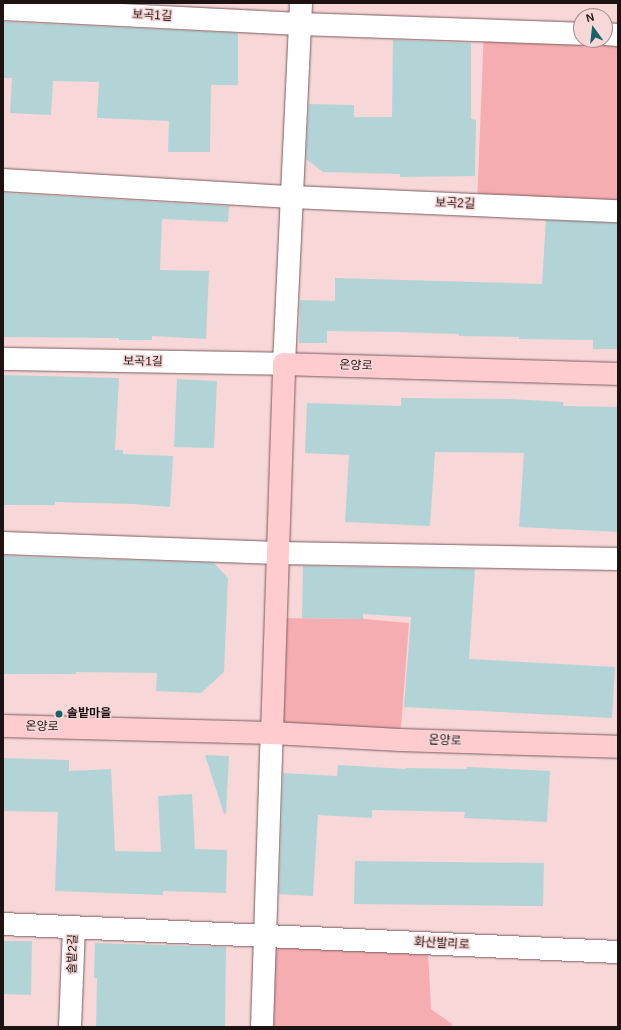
<!DOCTYPE html>
<meta charset="utf-8">
<style>
body{margin:0}
#map{position:relative;width:621px;height:1030px;overflow:hidden;background:#f8d7d8;font-family:Arial,"Noto Sans KR",sans-serif}
div>[style]{position:absolute}
[style*='--x']{left:calc(var(--x)*1px);top:calc(var(--y)*1px);width:calc(var(--w)*1px);rotate:calc(var(--a)*1deg)}
.green>*{inset:0;background:#f5adb1}
.building>*{inset:0;background:#b2d4d6}
.roads{filter:drop-shadow(0 0 1px #795d5f) drop-shadow(0 0 1px #795d5f)}
.minor>*{height:22px;margin:-11px;padding:0 11px;transform-origin:11px;border-radius:11px;background:#fff}
.major>*{height:22px;margin:-11px;padding:0 11px;transform-origin:11px;border-radius:11px;background:#fecbce}
.dots>*{width:11px;height:11px;translate:-50% -50%;box-sizing:border-box;border:2px solid #f8d7d8;border-radius:50%}
span{translate:-50% -50%;white-space:nowrap;text-align:center;line-height:1.15;-webkit-text-stroke:3px #f8d7d8;paint-order:stroke}
.street-label{font-size:12px;color:#1e1313}
.poi-label{font-size:12px;color:#1e1313;font-weight:700}
.left{translate:0 -50%;text-align:left}
.frame{position:absolute;inset:0;border:4px solid #1e1313;pointer-events:none}
.north{position:absolute;left:573px;top:8px;width:40px;height:40px;box-sizing:border-box;background:#f8d7d8;border:1px solid #a18989;border-radius:50%;rotate:345deg;font-size:11px;font-weight:700;line-height:16px;text-align:center;color:#1e1313}
.north::after{content:'';display:block;margin:auto;width:14px;height:18px;background:#136367;clip-path:polygon(50% 0,100% 100%,50% 72%,0 100%)}
</style>
<div id="map">
<div class="green">
<div style="clip-path:polygon(484px 30px,581px 40px,605px 40px,618px 35px,618px 211px,477px 205px)"></div>
<div style="clip-path:polygon(276px 618px,363px 619px,409px 623px,400px 740px,272px 733px)"></div>
<div style="clip-path:polygon(272px 943px,428px 951px,431px 1009px,452px 1024px,451px 1027px,269px 1027px)"></div>
</div>
<div class="building">
<div style="clip-path:polygon(3px 22px,238px 33px,238px 85px,211px 85px,210px 152px,168px 152px,169px 121px,97px 118px,99px 82px,53px 81px,51px 115px,10px 113px,12px 78px,3px 78px)"></div>
<div style="clip-path:polygon(393px 40px,471px 43px,471px 119px,476px 120px,475px 176px,400px 177px,400px 174px,323px 172px,306px 159px,309px 104px,354px 105px,354px 117px,392px 117px)"></div>
<div style="clip-path:polygon(3px 193px,229px 206px,228px 222px,162px 219px,160px 270px,209px 271px,206px 339px,152px 336px,152px 340px,119px 340px,119px 338px,3px 337px)"></div>
<div style="clip-path:polygon(546px 220px,618px 223px,618px 349px,593px 349px,593px 340px,519px 339px,519px 337px,459px 336px,459px 334px,395px 332px,327px 331px,327px 343px,299px 343px,300px 300px,335px 301px,335px 278px,542px 284px)"></div>
<div style="clip-path:polygon(3px 375px,119px 378px,115px 450px,123px 450px,123px 454px,173px 456px,170px 507px,133px 504px,55px 502px,55px 505px,3px 505px)"></div>
<div style="clip-path:polygon(177px 379px,217px 381px,214px 448px,174px 447px)"></div>
<div style="clip-path:polygon(401px 398px,511px 399px,563px 402px,563px 406px,618px 407px,618px 532px,519px 527px,524px 453px,435px 452px,430px 526px,345px 522px,349px 455px,305px 453px,307px 403px,401px 406px)"></div>
<div style="clip-path:polygon(3px 556px,214px 563px,228px 578px,224px 672px,201px 693px,156px 691px,157px 673px,76px 672px,76px 674px,3px 674px)"></div>
<div style="clip-path:polygon(303px 566px,475px 569px,469px 659px,615px 667px,612px 718px,404px 707px,411px 617px,363px 614px,363px 619px,302px 618px)"></div>
<div style="clip-path:polygon(205px 755px,229px 756px,226px 813px,224px 814px)"></div>
<div style="clip-path:polygon(3px 758px,69px 760px,69px 771px,111px 769px,115px 851px,161px 852px,158px 796px,192px 794px,195px 849px,227px 850px,226px 893px,163px 891px,163px 895px,55px 891px,58px 812px,3px 811px)"></div>
<div style="clip-path:polygon(338px 765px,406px 769px,406px 768px,467px 769px,467px 767px,550px 771px,547px 822px,464px 818px,465px 812px,372px 810px,372px 818px,318px 815px,313px 896px,279px 894px,283px 773px,337px 776px)"></div>
<div style="clip-path:polygon(355px 861px,544px 863px,543px 906px,354px 904px)"></div>
<div style="clip-path:polygon(3px 941px,32px 941px,31px 995px,3px 994px)"></div>
<div style="clip-path:polygon(95px 943px,226px 947px,225px 1027px,96px 1027px,97px 978px,94px 978px)"></div>
</div>
<div class="roads">
<div class="minor">
<div style="--x:3;--y:9;--w:297;--a:2.9"></div>
<div style="--x:300;--y:24;--w:281;--a:2"></div>
<div style="--x:605;--y:34;--w:13;--a:4"></div>
<div style="--x:3;--y:180;--w:289;--a:3.4"></div>
<div style="--x:292;--y:197;--w:326;--a:2.5"></div>
<div style="--x:3;--y:359;--w:281;--a:1"></div>
<div style="--x:284;--y:364;--w:361;--a:-87.3"></div>
<div style="--x:3;--y:543;--w:275;--a:2.1"></div>
<div style="--x:278;--y:553;--w:340;--a:1"></div>
<div style="--x:3;--y:924;--w:616;--a:2.61"></div>
<div style="--x:70;--y:1027;--w:99;--a:-87.7"></div>
<div style="--x:262;--y:1027;--w:294;--a:-88.1"></div>
</div>
<div class="major">
<div style="--x:3;--y:726;--w:269;--a:1.5"></div>
<div style="--x:272;--y:733;--w:128;--a:3.1"></div>
<div style="--x:400;--y:740;--w:218;--a:1.8"></div>
<div style="--x:272;--y:733;--w:369;--a:-88.1"></div>
<div style="--x:284;--y:364;--w:334;--a:1.7"></div>
</div>
</div>
<div class="dots">
<div style="left:59px;top:714px;background:#136367"></div>
</div>
<div class="street-label">
<span style="left:152px;top:16px;rotate:3deg">보곡1길</span>
<span style="left:455px;top:204px;rotate:2deg">보곡2길</span>
<span style="left:143px;top:362px;rotate:1deg">보곡1길</span>
<span style="left:356px;top:366px;rotate:2deg">온양로</span>
<span style="left:42px;top:727px;rotate:1deg">온양로</span>
<span style="left:445px;top:741px;rotate:2deg">온양로</span>
<span style="left:442px;top:944px;rotate:3deg">화산발리로</span>
<span style="left:73px;top:954px;rotate:-88deg">솔밭2길</span>
</div>
<div class="poi-label">
<span class="left" style="left:67px;top:714px">솔밭마을</span>
</div>
<div class="frame"></div>
<div class="north">N</div>
</div>
